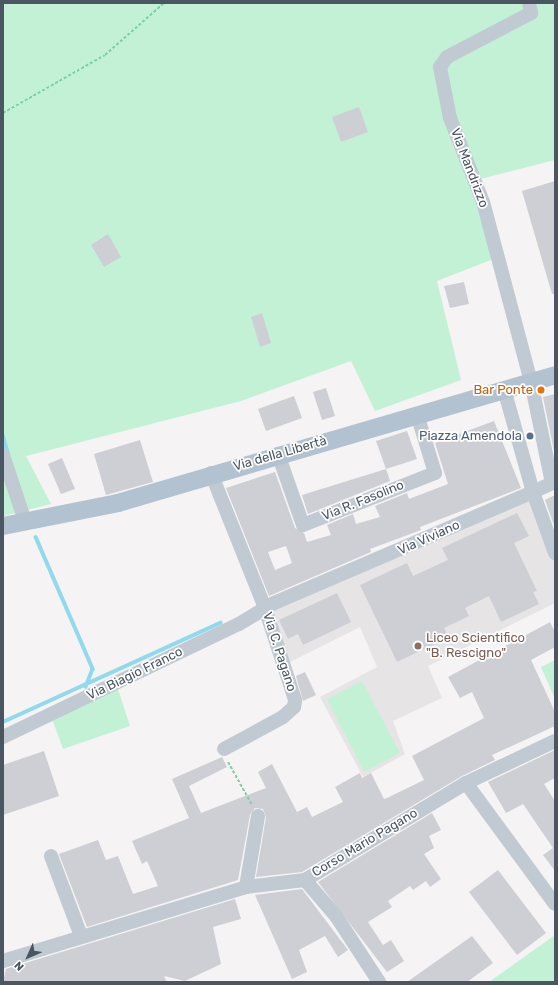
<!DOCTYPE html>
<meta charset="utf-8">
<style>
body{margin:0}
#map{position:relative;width:558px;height:985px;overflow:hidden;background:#f5f3f3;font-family:Rubik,sans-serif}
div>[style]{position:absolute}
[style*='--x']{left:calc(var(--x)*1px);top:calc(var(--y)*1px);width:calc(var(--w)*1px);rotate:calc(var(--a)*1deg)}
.education>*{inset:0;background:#e6e4e5}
.green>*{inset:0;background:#c3f1d5}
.stream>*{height:3.5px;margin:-1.75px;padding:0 1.75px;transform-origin:1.75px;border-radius:1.75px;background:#90daee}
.building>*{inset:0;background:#cdcfd5}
.path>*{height:2px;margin-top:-1px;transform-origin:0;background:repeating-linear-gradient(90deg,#7ad0a6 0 3px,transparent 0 5px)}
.minor>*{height:14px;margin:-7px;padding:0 7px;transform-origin:7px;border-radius:7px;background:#c1cad2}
.major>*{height:18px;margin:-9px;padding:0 9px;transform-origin:9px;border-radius:9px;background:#b3c2d1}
.dots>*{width:11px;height:11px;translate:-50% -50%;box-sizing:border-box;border:2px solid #fff;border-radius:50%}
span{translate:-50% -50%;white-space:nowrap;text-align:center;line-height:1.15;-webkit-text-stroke:3.5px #fff;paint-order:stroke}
.street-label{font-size:13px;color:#4a5661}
.food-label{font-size:13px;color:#c56008}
.right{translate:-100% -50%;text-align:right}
.service-label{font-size:13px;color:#4e5e75}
.education-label{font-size:13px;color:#785e54}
.left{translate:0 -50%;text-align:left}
.frame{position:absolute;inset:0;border:4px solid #4a5661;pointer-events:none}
.north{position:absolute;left:8px;top:937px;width:40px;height:40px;-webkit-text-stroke:3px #fff;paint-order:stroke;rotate:225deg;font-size:11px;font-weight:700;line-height:16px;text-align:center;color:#4a5661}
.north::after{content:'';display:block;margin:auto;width:14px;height:18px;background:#4a5661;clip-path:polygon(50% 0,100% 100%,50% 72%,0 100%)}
</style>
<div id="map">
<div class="education">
<div style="clip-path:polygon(533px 492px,555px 553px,555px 603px,428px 666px,442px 698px,393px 721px,405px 754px,363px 777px,320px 697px,377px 667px,360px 627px,284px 665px,265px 608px)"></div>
</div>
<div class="green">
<div style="clip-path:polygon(3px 3px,555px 3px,555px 160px,468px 182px,496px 258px,437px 281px,461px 380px,375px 411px,351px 361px,241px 401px,26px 456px,51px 504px,3px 516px)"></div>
<div style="clip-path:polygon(555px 660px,555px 699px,541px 667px)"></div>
<div style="clip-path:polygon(362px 681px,400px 753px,364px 772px,327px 699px)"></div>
<div style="clip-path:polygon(116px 683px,130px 726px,63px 749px,51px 716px)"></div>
<div style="clip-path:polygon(555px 935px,555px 982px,489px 982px)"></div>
</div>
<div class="stream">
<div style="--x:3;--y:435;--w:19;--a:74"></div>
<div style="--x:36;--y:537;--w:144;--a:66.6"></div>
<div style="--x:93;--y:669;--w:19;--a:111"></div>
<div style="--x:3;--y:722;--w:239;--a:-24.5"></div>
</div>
<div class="building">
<div style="clip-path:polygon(359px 107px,368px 132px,341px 142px,332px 117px)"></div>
<div style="clip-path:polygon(555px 181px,555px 294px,552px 294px,522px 191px)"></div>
<div style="clip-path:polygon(108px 234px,121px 257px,104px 267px,91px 245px)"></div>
<div style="clip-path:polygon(464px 282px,469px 304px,450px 308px,444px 286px)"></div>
<div style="clip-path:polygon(262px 313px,271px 343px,260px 347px,251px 317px)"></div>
<div style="clip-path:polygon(326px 388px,335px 416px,322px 420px,313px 392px)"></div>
<div style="clip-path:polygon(555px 394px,555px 451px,554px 451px,543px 397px)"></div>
<div style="clip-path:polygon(294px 396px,302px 418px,266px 431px,258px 409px)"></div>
<div style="clip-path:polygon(evenodd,494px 421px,521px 488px,420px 527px,421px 530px,370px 549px,371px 552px,269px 596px,226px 488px,275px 472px,295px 528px,304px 533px,307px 542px,331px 535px,327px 525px,353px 514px,356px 524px,380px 517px,375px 506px,407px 493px,409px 499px,448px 484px,435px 443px,494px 421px,286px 546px,292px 563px,275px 570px,268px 552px,286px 546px)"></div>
<div style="clip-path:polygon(407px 431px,417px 459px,386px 469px,376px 441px)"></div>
<div style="clip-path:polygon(140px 440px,153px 482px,106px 495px,94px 454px)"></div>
<div style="clip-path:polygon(62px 458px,75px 489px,61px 494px,48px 464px)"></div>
<div style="clip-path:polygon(386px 469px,390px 481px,308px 514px,302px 495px)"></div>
<div style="clip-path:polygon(555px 495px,555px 528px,545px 500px)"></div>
<div style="clip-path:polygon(517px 513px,529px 536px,514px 543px,537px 591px,533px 592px,539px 604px,501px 622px,489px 596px,465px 608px,469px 616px,444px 628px,449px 637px,397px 662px,360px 585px,407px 563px,413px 576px,448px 560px,442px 548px)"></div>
<div style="clip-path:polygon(337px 593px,351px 622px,303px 645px,298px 634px,288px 639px,279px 620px)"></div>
<div style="clip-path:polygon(550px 622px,555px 632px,555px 647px,531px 660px,555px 712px,555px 726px,492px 755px,495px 760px,462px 776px,302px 872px,256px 877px,266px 817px,263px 809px,255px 808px,250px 815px,238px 880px,87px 927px,59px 854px,98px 840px,106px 860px,118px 856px,133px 894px,158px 886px,147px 861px,142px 864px,132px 841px,189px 818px,172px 779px,222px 757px,227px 767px,189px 786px,201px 813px,266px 788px,258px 772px,272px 764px,297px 812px,307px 807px,312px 817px,343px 802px,335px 787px,360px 773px,362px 778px,371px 773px,384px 799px,387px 798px,424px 780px,412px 756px,484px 718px,472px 692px,460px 698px,448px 677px)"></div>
<div style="clip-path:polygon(305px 672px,316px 695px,303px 701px,296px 676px)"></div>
<div style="clip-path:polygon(555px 750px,555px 778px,544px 784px,555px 801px,555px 871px,543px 855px,553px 848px,523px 804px,506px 813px,488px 782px)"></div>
<div style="clip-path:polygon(44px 751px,59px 796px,3px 815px,3px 765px)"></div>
<div style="clip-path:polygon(432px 813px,441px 830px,429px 836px,434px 848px,424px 854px,441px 879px,430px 887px,426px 881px,413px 890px,410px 886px,388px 901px,392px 907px,368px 922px,383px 945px,391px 940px,404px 961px,387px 972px,318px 882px)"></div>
<div style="clip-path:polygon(498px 870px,546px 933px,517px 955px,469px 892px)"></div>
<div style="clip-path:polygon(302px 889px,348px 950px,338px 957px,325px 936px,299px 950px,307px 972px,292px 979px,255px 895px)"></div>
<div style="clip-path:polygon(235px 899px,241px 919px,213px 927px,221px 964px,185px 981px,164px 976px,167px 982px,3px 982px,6px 969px)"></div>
<div style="clip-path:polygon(472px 936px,493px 963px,467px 982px,407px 982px)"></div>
</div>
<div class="path">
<div style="--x:3;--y:113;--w:117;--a:-29.6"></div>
<div style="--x:105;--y:55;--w:79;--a:-41.4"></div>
<div style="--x:228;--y:762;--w:49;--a:60.8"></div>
</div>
<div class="minor">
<div style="--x:504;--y:389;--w:107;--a:74.3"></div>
<div style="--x:533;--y:492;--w:21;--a:-25"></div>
<div style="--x:552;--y:483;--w:103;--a:-101.7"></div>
<div style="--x:531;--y:382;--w:186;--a:-104.9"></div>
<div style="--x:483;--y:202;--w:90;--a:-111.4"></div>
<div style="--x:450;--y:118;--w:52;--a:-101.1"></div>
<div style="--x:440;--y:67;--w:12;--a:-55"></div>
<div style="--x:447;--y:57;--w:95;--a:-27.6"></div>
<div style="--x:531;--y:13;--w:10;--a:-101"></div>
<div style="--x:278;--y:454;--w:75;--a:70.6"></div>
<div style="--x:303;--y:525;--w:142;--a:-21.5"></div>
<div style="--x:435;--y:473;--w:62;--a:-107"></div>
<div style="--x:3;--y:455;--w:70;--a:71.6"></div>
<div style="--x:211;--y:473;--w:145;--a:68.2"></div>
<div style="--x:265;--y:608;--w:97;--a:71.9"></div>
<div style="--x:295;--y:700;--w:7;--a:98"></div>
<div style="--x:294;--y:707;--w:15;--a:138"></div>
<div style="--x:283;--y:717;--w:67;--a:151.5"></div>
<div style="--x:3;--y:737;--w:262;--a:-25.6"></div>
<div style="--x:239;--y:624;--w:41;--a:-31"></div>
<div style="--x:274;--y:603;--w:282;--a:-23.2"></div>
<div style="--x:533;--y:492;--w:65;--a:70.2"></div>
<div style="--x:466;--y:783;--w:150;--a:53.7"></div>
<div style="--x:51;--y:856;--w:85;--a:69.4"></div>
<div style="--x:305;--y:880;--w:48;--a:49.3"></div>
<div style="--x:336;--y:916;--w:79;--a:56.9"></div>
<div style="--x:246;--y:887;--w:72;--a:-80.4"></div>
<div style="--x:3;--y:961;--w:254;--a:-16.9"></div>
<div style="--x:246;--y:887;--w:59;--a:-6.8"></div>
<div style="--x:305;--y:880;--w:188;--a:-31.1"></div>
<div style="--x:466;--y:783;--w:98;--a:-25.3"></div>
</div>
<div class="major">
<div style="--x:3;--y:526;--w:117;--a:-11.3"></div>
<div style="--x:118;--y:503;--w:455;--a:-16.3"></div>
</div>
<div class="dots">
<div style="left:541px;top:390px;background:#e8710a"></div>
<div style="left:530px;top:436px;background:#5c6f8a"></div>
<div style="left:418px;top:646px;background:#8d6e63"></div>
</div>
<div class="street-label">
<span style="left:469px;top:168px;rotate:69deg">Via Mandrizzo</span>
<span style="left:280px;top:454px;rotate:-16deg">Via della Libertà</span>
<span style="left:363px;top:501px;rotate:-22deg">Via R. Fasolino</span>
<span style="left:429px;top:538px;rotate:-24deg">Via Viviano</span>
<span style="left:279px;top:652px;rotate:72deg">Via C. Pagano</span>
<span style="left:135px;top:674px;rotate:-26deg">Via Biagio Franco</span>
<span style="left:365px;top:843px;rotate:-31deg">Corso Mario Pagano</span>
</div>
<div class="food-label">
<span class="right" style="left:533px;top:390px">Bar Ponte</span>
</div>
<div class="service-label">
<span class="right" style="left:522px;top:436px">Piazza Amendola</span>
</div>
<div class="education-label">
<span class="left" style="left:426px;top:646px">Liceo Scientifico<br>"B. Rescigno"</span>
</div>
<div class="frame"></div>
<div class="north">N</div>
</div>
